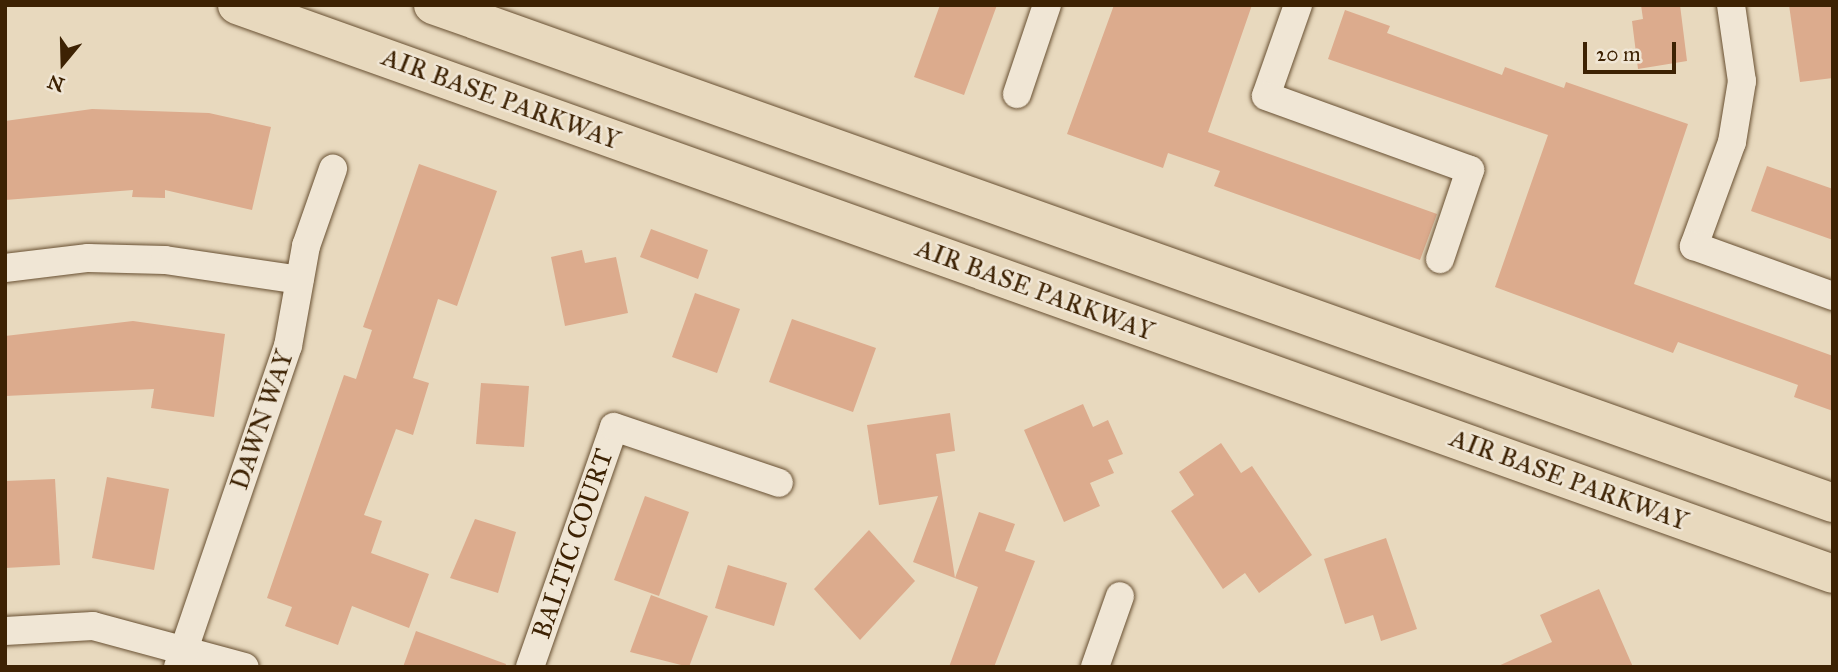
<!DOCTYPE html>
<style>
body{margin:0}
#map{position:relative;width:1838px;height:672px;overflow:hidden;background:#e8d9be;font-family:"IM FELL Great Primer",serif}
div>[style]{position:absolute}
[style*='--x']{left:calc(var(--x)*1px);top:calc(var(--y)*1px);width:calc(var(--w)*1px);rotate:calc(var(--a)*1deg)}
.building>*{inset:0;background:#dcab8d}
.roads{filter:drop-shadow(0 0 2px #685032) drop-shadow(0 0 2px #685032)}
.minor>*{height:28px;margin:-14px;padding:0 14px;transform-origin:14px;border-radius:14px;background:#f0e6d5}
.primary>*{height:38px;margin:-19px;padding:0 19px;transform-origin:19px;border-radius:19px;background:#e8d9be}
span{translate:-50% -50%;white-space:nowrap;text-align:center;line-height:1.15;-webkit-text-stroke:5px #f0e6d5;paint-order:stroke}
.street-label{font-size:26px;color:#3d2203}
.frame{position:absolute;inset:0;border:7px solid #3d2203;pointer-events:none}
.north{position:absolute;left:28px;top:28px;width:70px;height:70px;-webkit-text-stroke:5px #f0e6d5;paint-order:stroke;rotate:199deg;font-size:19px;font-weight:700;line-height:28px;text-align:center;color:#3d2203}
.north::after{content:'';display:block;margin:auto;width:24px;height:32px;background:#3d2203;clip-path:polygon(50% 0,100% 100%,50% 72%,0 100%)}
.scale{position:absolute;left:1583px;top:42px;width:93px;height:32px;box-sizing:border-box;border:4px solid #3d2203;border-top:0;padding-left:9px;font-size:21px;line-height:24px;white-space:nowrap;color:#3d2203;-webkit-text-stroke:5px #f0e6d5;paint-order:stroke}
</style>
<div id="map">
<div class="building">
<div style="clip-path:polygon(940px 5px,997px 5px,964px 95px,914px 77px)"></div>
<div style="clip-path:polygon(1114px 5px,1252px 5px,1208px 132px,1437px 214px,1420px 260px,1214px 186px,1220px 171px,1168px 153px,1163px 168px,1067px 134px)"></div>
<div style="clip-path:polygon(1641px 5px,1680px 5px,1687px 61px,1638px 69px,1632px 21px,1643px 19px)"></div>
<div style="clip-path:polygon(1789px 5px,1833px 5px,1833px 78px,1800px 82px)"></div>
<div style="clip-path:polygon(1345px 10px,1390px 26px,1387px 33px,1502px 75px,1505px 67px,1564px 88px,1566px 82px,1688px 124px,1634px 284px,1833px 356px,1833px 411px,1794px 397px,1798px 385px,1678px 342px,1673px 353px,1495px 287px,1548px 135px,1328px 59px)"></div>
<div style="clip-path:polygon(92px 109px,209px 113px,271px 127px,252px 210px,165px 190px,165px 198px,132px 197px,133px 190px,5px 200px,5px 121px)"></div>
<div style="clip-path:polygon(419px 164px,497px 191px,457px 306px,438px 299px,413px 378px,429px 383px,413px 435px,396px 429px,364px 515px,382px 521px,371px 553px,429px 574px,409px 628px,352px 606px,338px 645px,285px 626px,292px 607px,267px 598px,344px 375px,356px 379px,372px 330px,363px 327px)"></div>
<div style="clip-path:polygon(1767px 166px,1833px 189px,1833px 240px,1751px 211px)"></div>
<div style="clip-path:polygon(651px 229px,708px 250px,698px 279px,640px 257px)"></div>
<div style="clip-path:polygon(582px 250px,585px 263px,616px 257px,628px 313px,565px 326px,551px 257px)"></div>
<div style="clip-path:polygon(695px 293px,740px 309px,717px 373px,672px 357px)"></div>
<div style="clip-path:polygon(792px 319px,876px 348px,853px 412px,769px 382px)"></div>
<div style="clip-path:polygon(133px 321px,225px 334px,214px 417px,151px 408px,154px 389px,5px 396px,5px 336px)"></div>
<div style="clip-path:polygon(481px 383px,529px 386px,524px 447px,476px 444px)"></div>
<div style="clip-path:polygon(1083px 404px,1093px 427px,1108px 420px,1123px 454px,1108px 460px,1114px 473px,1090px 483px,1100px 506px,1064px 522px,1024px 430px)"></div>
<div style="clip-path:polygon(950px 413px,955px 451px,936px 454px,955px 578px,979px 512px,1015px 524px,1005px 551px,1035px 561px,994px 667px,949px 667px,978px 587px,913px 562px,938px 496px,879px 505px,867px 425px)"></div>
<div style="clip-path:polygon(1221px 443px,1241px 473px,1252px 466px,1312px 555px,1259px 593px,1245px 573px,1223px 589px,1171px 511px,1194px 495px,1179px 472px)"></div>
<div style="clip-path:polygon(107px 477px,169px 489px,154px 570px,92px 558px)"></div>
<div style="clip-path:polygon(55px 479px,60px 565px,5px 568px,5px 481px)"></div>
<div style="clip-path:polygon(645px 496px,689px 512px,659px 596px,614px 580px)"></div>
<div style="clip-path:polygon(475px 519px,516px 532px,498px 593px,450px 578px)"></div>
<div style="clip-path:polygon(869px 530px,915px 581px,860px 640px,814px 589px)"></div>
<div style="clip-path:polygon(1386px 538px,1417px 629px,1381px 641px,1373px 615px,1345px 624px,1324px 559px)"></div>
<div style="clip-path:polygon(728px 565px,787px 583px,774px 626px,715px 608px)"></div>
<div style="clip-path:polygon(1599px 589px,1633px 667px,1496px 667px,1552px 642px,1540px 615px)"></div>
<div style="clip-path:polygon(651px 595px,708px 616px,689px 667px,630px 652px)"></div>
<div style="clip-path:polygon(416px 631px,506px 664px,505px 667px,403px 667px)"></div>
</div>
<div class="roads">
<div class="minor">
<div style="--x:1298;--y:5;--w:96;--a:109.4"></div>
<div style="--x:1266;--y:96;--w:217;--a:19.9"></div>
<div style="--x:1470;--y:170;--w:94;--a:108.6"></div>
<div style="--x:1731;--y:5;--w:77;--a:81.8"></div>
<div style="--x:1742;--y:81;--w:62;--a:99.3"></div>
<div style="--x:1732;--y:142;--w:111;--a:110.1"></div>
<div style="--x:1694;--y:246;--w:148;--a:19.8"></div>
<div style="--x:1017;--y:94;--w:94;--a:-71.4"></div>
<div style="--x:5;--y:268;--w:84;--a:-6.9"></div>
<div style="--x:88;--y:258;--w:77;--a:1.5"></div>
<div style="--x:165;--y:260;--w:136;--a:8.4"></div>
<div style="--x:5;--y:631;--w:88;--a:-3.3"></div>
<div style="--x:93;--y:626;--w:157;--a:15.1"></div>
<div style="--x:178;--y:667;--w:339;--a:-71.1"></div>
<div style="--x:288;--y:346;--w:102;--a:-79.8"></div>
<div style="--x:306;--y:246;--w:82;--a:-70.7"></div>
<div style="--x:530;--y:667;--w:254;--a:-70.7"></div>
<div style="--x:614;--y:427;--w:174;--a:18.7"></div>
<div style="--x:1095;--y:667;--w:75;--a:-70.6"></div>
</div>
<div class="primary">
<div style="--x:237;--y:5;--w:1694;--a:19.62"></div>
<div style="--x:433;--y:5;--w:1486;--a:19.58"></div>
</div>
</div>
<div class="street-label">
<span style="left:501px;top:99px;rotate:20deg">AIR BASE PARKWAY</span>
<span style="left:1035px;top:290px;rotate:20deg">AIR BASE PARKWAY</span>
<span style="left:262px;top:420px;rotate:-71deg">DAWN WAY</span>
<span style="left:1569px;top:480px;rotate:20deg">AIR BASE PARKWAY</span>
<span style="left:573px;top:544px;rotate:-71deg">BALTIC COURT</span>
</div>
<div class="frame"></div>
<div class="north">N</div>
<div class="scale">20 m</div>
</div>
